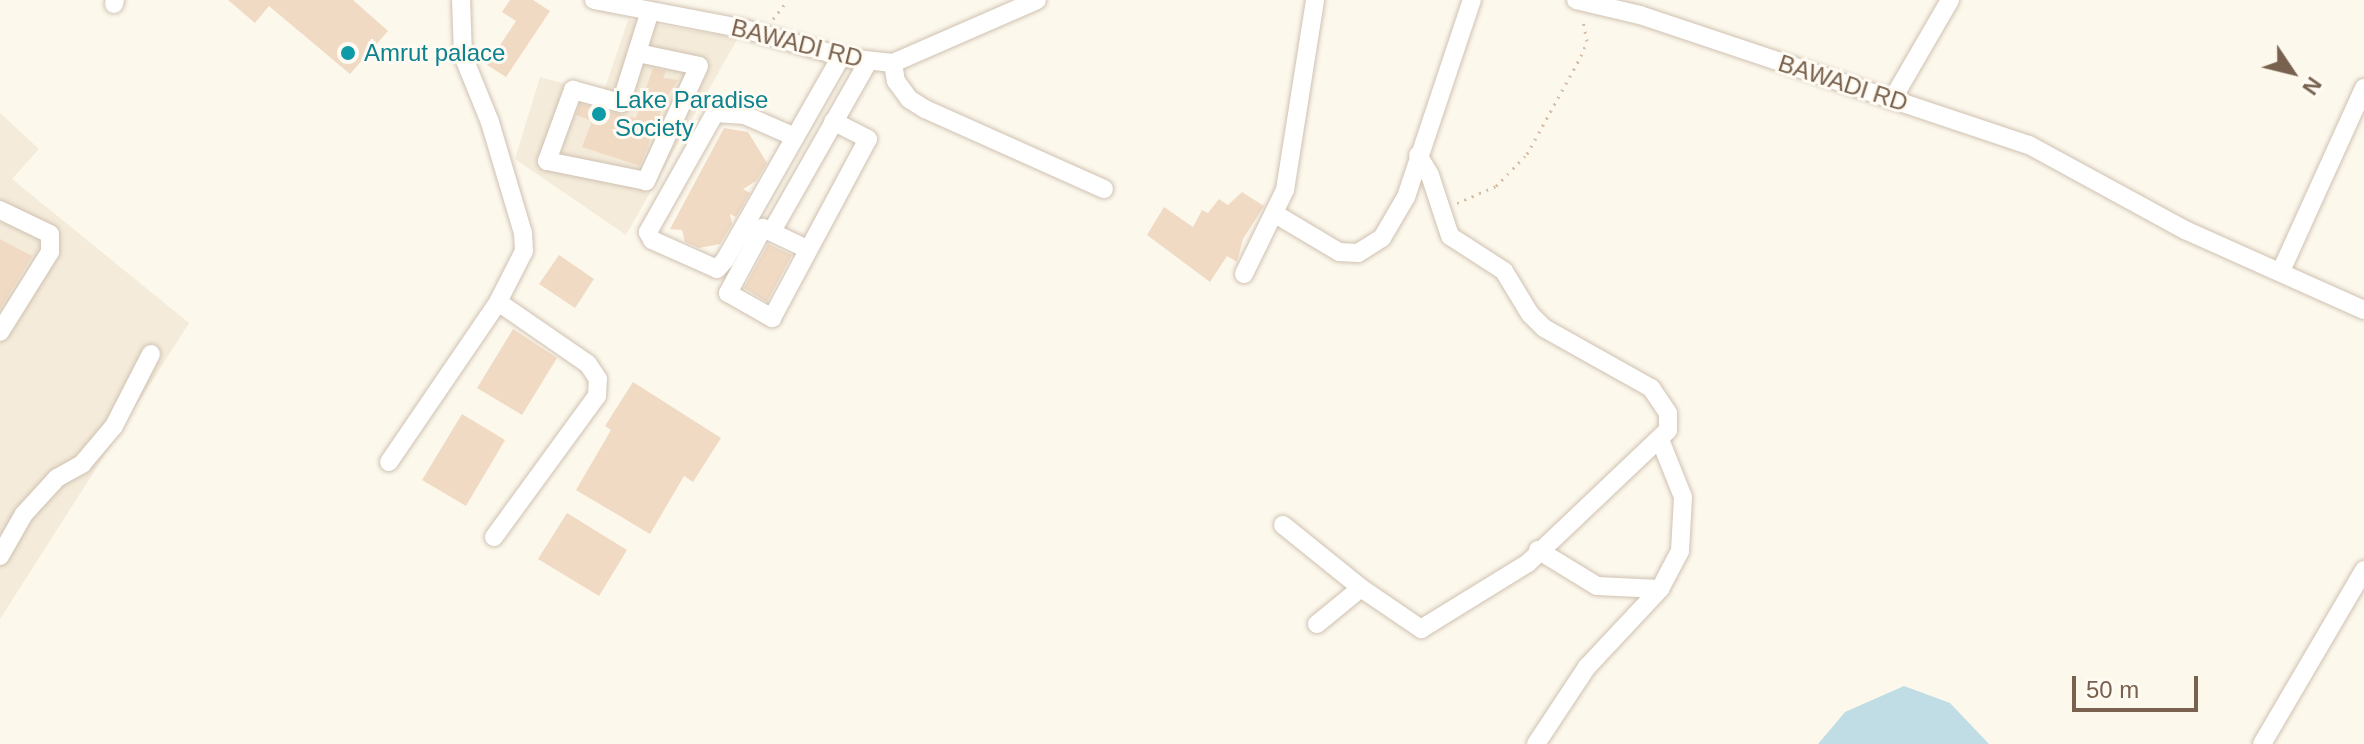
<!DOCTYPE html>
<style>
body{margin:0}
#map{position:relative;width:2364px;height:744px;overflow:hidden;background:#fcf8ec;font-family:Arial,sans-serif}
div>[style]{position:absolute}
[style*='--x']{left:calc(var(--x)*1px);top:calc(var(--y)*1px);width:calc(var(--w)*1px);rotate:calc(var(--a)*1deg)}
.residential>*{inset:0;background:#f4ebda}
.water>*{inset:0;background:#c0dde6}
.building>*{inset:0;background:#f1dac4}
.path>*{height:3px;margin-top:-1.5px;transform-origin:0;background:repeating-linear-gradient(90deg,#d7bea6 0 2px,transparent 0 8px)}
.roads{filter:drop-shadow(0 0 2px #cfc1b1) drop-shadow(0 0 2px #cfc1b1)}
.minor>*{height:18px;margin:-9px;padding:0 9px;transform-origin:9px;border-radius:9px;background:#fff}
.dots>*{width:22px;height:22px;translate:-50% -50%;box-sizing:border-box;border:4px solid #fffbf3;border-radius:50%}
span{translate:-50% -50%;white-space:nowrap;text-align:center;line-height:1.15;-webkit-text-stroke:6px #fffbf3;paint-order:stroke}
.street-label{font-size:24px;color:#78614e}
.culture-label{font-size:24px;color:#0d838f}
.left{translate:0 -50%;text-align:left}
.north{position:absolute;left:2252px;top:32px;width:80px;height:80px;-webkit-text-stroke:6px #fffbf3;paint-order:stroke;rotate:125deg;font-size:22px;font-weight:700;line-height:32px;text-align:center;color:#78614e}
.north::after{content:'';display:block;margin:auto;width:28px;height:36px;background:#78614e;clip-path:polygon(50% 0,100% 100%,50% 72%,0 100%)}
.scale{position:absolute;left:2072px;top:676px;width:126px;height:36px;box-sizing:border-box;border:4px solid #78614e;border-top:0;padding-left:10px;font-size:24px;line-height:28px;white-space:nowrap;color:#78614e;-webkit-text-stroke:6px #fffbf3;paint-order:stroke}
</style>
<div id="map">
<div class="residential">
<div style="clip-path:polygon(628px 20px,738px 38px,626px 235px,515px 159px,540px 77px,603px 94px)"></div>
<div style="clip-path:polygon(0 113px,39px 149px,12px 179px,189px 323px,0 619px)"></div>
</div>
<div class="water">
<div style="clip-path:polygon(1904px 686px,1950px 703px,1989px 744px,1818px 744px,1845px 712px)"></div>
</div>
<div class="building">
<div style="clip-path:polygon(228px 0,353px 0,388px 31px,350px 74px,269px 6px,255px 23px)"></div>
<div style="clip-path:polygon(510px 0,533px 0,550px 11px,506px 77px,487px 65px,516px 21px,502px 12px)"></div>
<div style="clip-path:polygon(653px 68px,666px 71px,663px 78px,678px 80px,666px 98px,640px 166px,582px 147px,592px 121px,576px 115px,580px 104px,636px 118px)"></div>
<div style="clip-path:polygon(724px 128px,748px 132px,767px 163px,756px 181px,743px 189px,750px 193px,736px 217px,730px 214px,732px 224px,720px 244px,699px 248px,685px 242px,682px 230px,670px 229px)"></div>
<div style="clip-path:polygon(1242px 192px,1264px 206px,1243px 239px,1237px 262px,1227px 256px,1210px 282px,1147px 235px,1164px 207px,1193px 227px,1202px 210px,1208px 213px,1219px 199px,1228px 205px)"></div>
<div style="clip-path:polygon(0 239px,32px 256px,0 309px)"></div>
<div style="clip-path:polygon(768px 244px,792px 255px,767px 302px,744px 288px)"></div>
<div style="clip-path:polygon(559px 255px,594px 279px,575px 308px,539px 284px)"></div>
<div style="clip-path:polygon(513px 329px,557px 358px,522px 415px,477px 388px)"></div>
<div style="clip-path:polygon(633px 382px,721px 438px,693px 482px,684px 476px,650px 534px,576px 490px,611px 430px,605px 426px)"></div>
<div style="clip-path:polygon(462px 414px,505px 440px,466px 506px,422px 480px)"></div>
<div style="clip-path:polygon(567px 513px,627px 550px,599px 596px,538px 559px)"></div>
</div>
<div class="path">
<div style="--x:773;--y:19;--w:24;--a:-52"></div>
<div style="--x:1457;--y:203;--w:43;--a:-23.6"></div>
<div style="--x:1496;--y:186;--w:45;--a:-45.9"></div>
<div style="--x:1527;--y:154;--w:112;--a:-61.1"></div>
<div style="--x:1581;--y:56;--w:16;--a:-68"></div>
<div style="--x:1587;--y:41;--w:21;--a:-101"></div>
</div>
<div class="roads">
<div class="minor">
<div style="--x:594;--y:0;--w:153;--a:10.9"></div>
<div style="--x:744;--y:29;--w:107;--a:15.7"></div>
<div style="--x:847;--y:58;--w:46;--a:6.2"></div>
<div style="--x:893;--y:63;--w:157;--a:-23.6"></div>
<div style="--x:1576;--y:0;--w:66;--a:13.2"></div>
<div style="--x:1640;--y:15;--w:410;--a:18.5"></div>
<div style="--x:2029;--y:145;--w:178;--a:28.6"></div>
<div style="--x:2185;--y:230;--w:196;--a:24.1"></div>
<div style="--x:114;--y:4;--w:4;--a:-76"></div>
<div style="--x:638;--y:53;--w:62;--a:12"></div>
<div style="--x:699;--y:66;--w:127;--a:114.7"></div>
<div style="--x:646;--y:181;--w:101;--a:-168.6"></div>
<div style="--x:547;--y:161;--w:76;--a:-69.9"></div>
<div style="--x:573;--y:90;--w:50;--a:15.2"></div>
<div style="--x:621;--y:103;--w:96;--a:-72.5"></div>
<div style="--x:893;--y:63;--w:18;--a:81"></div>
<div style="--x:896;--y:81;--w:22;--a:54"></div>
<div style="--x:909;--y:99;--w:19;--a:32"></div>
<div style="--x:925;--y:109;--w:196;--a:24.1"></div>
<div style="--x:1892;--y:100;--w:116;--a:-59.9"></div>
<div style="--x:795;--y:137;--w:55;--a:-156.3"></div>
<div style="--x:745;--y:115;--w:30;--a:-176"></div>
<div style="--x:715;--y:113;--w:137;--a:119.4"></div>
<div style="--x:648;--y:232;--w:9;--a:63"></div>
<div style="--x:652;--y:240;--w:71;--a:24"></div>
<div style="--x:717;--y:269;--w:12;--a:-48"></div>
<div style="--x:725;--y:260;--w:234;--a:-60.3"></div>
<div style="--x:0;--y:210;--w:55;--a:25.6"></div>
<div style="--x:50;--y:234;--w:18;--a:90"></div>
<div style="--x:50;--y:252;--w:94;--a:122"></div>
<div style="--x:1277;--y:215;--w:72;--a:30.8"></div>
<div style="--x:1339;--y:252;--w:19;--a:3"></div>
<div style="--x:1358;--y:253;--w:28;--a:-32"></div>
<div style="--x:1382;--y:238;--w:48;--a:-59.7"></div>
<div style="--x:1406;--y:197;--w:208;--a:-71.5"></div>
<div style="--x:772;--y:231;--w:194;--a:-60.4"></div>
<div style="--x:805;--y:248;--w:47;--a:-154.5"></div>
<div style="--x:763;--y:228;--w:74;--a:118.3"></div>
<div style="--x:728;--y:293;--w:51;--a:29.6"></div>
<div style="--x:772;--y:318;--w:203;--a:-61.8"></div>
<div style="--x:868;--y:139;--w:39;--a:-153"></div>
<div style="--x:2281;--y:271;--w:201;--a:-65.6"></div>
<div style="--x:1244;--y:274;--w:93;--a:-64"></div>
<div style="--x:1285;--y:190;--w:192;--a:-81"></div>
<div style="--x:389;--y:462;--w:194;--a:-55.7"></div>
<div style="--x:498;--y:302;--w:57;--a:-63"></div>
<div style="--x:524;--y:251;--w:18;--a:-93"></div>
<div style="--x:523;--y:233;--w:116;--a:-106.6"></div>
<div style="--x:490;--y:122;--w:71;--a:-112.2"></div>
<div style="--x:463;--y:56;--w:56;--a:-92"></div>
<div style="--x:1283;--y:525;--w:100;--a:38.9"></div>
<div style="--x:494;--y:537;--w:175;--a:-53.9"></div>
<div style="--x:597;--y:396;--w:17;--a:-87"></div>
<div style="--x:598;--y:379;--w:18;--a:-124"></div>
<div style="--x:588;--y:364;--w:109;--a:-145.4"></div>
<div style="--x:1538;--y:550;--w:69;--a:31.4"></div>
<div style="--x:1597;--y:586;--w:63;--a:2.7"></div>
<div style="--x:0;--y:556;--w:48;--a:-60.3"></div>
<div style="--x:24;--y:514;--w:49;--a:-47.5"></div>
<div style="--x:57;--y:478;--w:29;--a:-29"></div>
<div style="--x:82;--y:464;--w:50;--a:-49.9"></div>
<div style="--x:114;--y:426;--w:81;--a:-62.8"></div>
<div style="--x:1317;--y:624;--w:57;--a:-39.3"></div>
<div style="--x:1361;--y:588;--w:73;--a:34.3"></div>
<div style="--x:1421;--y:629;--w:126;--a:-31.7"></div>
<div style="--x:1528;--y:563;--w:193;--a:-43.5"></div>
<div style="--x:1668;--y:430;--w:17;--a:-90"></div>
<div style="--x:1668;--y:413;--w:30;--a:-124"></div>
<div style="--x:1651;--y:388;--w:123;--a:-150.7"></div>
<div style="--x:1544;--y:328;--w:20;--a:-135"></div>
<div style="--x:1530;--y:314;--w:50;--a:-121.2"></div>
<div style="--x:1504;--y:271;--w:64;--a:-147.1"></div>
<div style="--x:1450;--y:236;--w:64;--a:-108.2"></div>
<div style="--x:1430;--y:175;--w:23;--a:-121"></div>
<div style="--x:1536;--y:744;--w:92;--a:-56.5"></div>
<div style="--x:1587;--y:667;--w:107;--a:-46.9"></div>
<div style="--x:1660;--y:589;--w:43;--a:-62.2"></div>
<div style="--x:1680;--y:551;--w:54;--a:-86.8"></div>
<div style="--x:1683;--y:497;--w:59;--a:-111.8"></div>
<div style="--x:2262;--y:744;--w:202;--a:-59.6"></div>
</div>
</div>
<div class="dots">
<div style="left:348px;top:53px;background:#0f9aa8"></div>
<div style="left:599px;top:114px;background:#0f9aa8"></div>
</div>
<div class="street-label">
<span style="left:797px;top:43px;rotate:14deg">BAWADI RD</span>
<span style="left:1843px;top:83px;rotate:18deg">BAWADI RD</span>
</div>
<div class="culture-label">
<span class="left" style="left:364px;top:53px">Amrut palace</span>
<span class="left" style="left:615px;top:114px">Lake Paradise<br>Society</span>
</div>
<div class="north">N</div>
<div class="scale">50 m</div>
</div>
